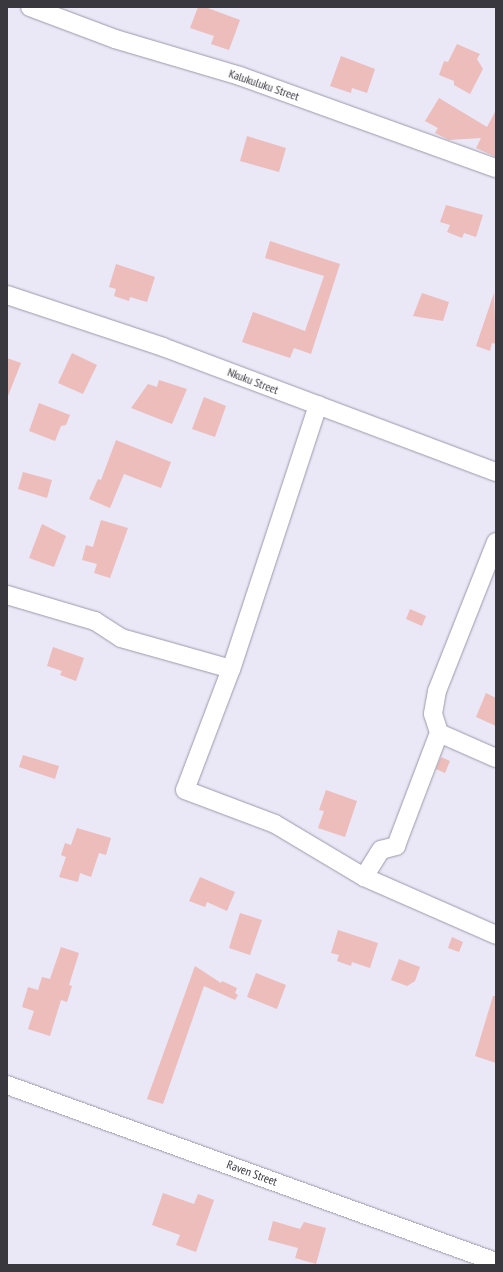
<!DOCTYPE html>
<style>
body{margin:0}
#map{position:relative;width:503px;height:1272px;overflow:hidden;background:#eae7f7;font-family:"PT Sans Narrow",sans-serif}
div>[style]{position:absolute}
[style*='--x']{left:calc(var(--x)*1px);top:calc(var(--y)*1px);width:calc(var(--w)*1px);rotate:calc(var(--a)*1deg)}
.building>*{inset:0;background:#ecbdbb}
.roads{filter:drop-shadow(0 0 1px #9b99a8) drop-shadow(0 0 1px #9b99a8)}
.minor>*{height:18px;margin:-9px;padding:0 9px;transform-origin:9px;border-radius:9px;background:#fff}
span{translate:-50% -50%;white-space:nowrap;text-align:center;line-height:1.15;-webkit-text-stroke:3px #fff;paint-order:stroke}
.street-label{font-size:12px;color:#39383f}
.frame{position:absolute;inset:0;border:8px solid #39383f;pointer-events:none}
</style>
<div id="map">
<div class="building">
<div style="clip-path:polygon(198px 7px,205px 7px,240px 20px,229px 50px,211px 44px,214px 36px,190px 28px)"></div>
<div style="clip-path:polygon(457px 44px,480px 54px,477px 59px,483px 69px,470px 94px,454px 85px,454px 81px,439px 75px,444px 61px,448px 62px)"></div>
<div style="clip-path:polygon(341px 56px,375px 69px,367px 93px,352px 88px,351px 93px,330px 86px)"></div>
<div style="clip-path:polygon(439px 98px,487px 127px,496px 110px,496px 157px,476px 148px,481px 138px,449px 140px,435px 133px,438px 128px,425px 121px)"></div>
<div style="clip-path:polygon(247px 136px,286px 148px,279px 172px,240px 161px)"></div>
<div style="clip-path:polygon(446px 205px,483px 215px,476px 237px,464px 233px,462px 238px,447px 232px,450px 225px,440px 222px)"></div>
<div style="clip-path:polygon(270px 241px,340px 264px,311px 354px,294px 348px,290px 358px,242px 342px,253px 312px,305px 331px,324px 276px,265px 258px)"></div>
<div style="clip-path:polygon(116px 264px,155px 277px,147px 302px,130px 297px,129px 301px,114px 296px,116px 289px,109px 287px)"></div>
<div style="clip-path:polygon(422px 293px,449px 302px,443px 321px,413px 316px)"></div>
<div style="clip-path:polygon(494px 293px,496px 344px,492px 343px,490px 351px,476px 346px)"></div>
<div style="clip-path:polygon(72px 353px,97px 365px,83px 394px,58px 383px)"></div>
<div style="clip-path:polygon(7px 358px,21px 363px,8px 396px,7px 396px)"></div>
<div style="clip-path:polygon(159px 380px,187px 389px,172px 424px,131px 408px,148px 384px,157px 387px)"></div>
<div style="clip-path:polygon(204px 397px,226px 406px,215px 437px,192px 429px)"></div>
<div style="clip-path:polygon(39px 403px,70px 415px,66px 425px,61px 426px,55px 441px,29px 431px)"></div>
<div style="clip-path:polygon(116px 440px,171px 462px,161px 488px,124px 474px,110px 508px,89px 499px,98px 479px,101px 480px)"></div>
<div style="clip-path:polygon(23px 472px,52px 480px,47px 498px,18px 489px)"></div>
<div style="clip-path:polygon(101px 520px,128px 528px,110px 578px,94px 573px,97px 564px,82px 560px,86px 545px,93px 547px)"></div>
<div style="clip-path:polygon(42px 524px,66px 536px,54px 567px,29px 558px)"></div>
<div style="clip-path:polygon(410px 609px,426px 616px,422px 626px,406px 619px)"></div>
<div style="clip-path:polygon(53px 647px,84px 658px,76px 681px,60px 675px,62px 671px,47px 666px)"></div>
<div style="clip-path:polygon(486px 693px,496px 698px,496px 726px,476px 717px)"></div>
<div style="clip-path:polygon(23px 755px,59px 766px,55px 779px,19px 767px)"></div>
<div style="clip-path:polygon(441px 757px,450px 761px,445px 773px,436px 769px)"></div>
<div style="clip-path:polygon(326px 790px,357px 801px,345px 837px,318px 828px,324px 811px,319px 810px)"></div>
<div style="clip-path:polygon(77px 828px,111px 838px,106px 855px,99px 853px,91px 877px,80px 873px,78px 882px,59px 877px,66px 857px,61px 855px,65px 843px,71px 845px)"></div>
<div style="clip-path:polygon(200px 877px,235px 892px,227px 911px,207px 902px,205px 907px,189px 901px)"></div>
<div style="clip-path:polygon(240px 913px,262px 920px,250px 955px,229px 948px)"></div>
<div style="clip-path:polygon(338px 930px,378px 943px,370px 968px,352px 962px,351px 966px,337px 961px,339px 955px,331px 953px)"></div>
<div style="clip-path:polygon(452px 937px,463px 942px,459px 952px,448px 948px)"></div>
<div style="clip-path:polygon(61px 947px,79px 953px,69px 985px,72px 986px,67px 1002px,61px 1000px,50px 1036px,28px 1029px,34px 1011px,22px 1007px,28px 987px,38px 990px,42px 977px,50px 979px)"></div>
<div style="clip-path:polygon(399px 959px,420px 967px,415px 981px,407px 986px,391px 980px)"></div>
<div style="clip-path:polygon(195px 966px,221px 983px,222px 981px,237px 988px,235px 993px,238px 995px,235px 1000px,204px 986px,163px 1104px,147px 1099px)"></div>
<div style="clip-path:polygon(256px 973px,286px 985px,277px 1009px,247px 997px)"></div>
<div style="clip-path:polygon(493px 996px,496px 996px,496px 1063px,475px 1056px)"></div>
<div style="clip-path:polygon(163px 1193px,194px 1204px,198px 1194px,214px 1200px,196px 1252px,176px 1245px,180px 1235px,152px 1225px)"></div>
<div style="clip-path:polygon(273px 1221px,300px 1229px,304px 1222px,326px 1228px,316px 1264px,295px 1258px,298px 1248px,268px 1240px)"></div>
</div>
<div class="roads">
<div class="minor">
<div style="--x:30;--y:7;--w:91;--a:20.6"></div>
<div style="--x:115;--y:39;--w:130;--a:16.5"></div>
<div style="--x:240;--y:76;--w:272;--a:19.8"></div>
<div style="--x:7;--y:295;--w:164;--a:18.4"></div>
<div style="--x:163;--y:347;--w:356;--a:20.6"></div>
<div style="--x:318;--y:405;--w:278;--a:108.2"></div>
<div style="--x:231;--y:669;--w:129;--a:110.8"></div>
<div style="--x:185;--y:790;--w:96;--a:20.7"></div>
<div style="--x:275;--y:824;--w:104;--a:30.8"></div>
<div style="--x:364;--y:877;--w:144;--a:23.7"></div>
<div style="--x:496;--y:542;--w:160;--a:111.6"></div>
<div style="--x:437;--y:691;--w:23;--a:100"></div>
<div style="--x:433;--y:714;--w:20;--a:72"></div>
<div style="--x:439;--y:733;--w:62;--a:23.7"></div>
<div style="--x:7;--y:595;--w:92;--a:16.5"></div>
<div style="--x:95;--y:621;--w:31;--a:33"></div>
<div style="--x:121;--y:638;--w:114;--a:15.7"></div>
<div style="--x:364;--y:877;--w:32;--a:-58"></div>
<div style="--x:381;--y:850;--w:16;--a:-15"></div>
<div style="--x:396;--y:846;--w:121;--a:-69.2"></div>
<div style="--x:7;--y:1085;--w:520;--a:19.9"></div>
</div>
</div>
<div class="street-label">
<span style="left:264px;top:85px;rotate:19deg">Kalukuluku Street</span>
<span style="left:253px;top:381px;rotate:21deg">Nkuku Street</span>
<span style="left:252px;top:1173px;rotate:20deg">Raven Street</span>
</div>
<div class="frame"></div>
</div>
